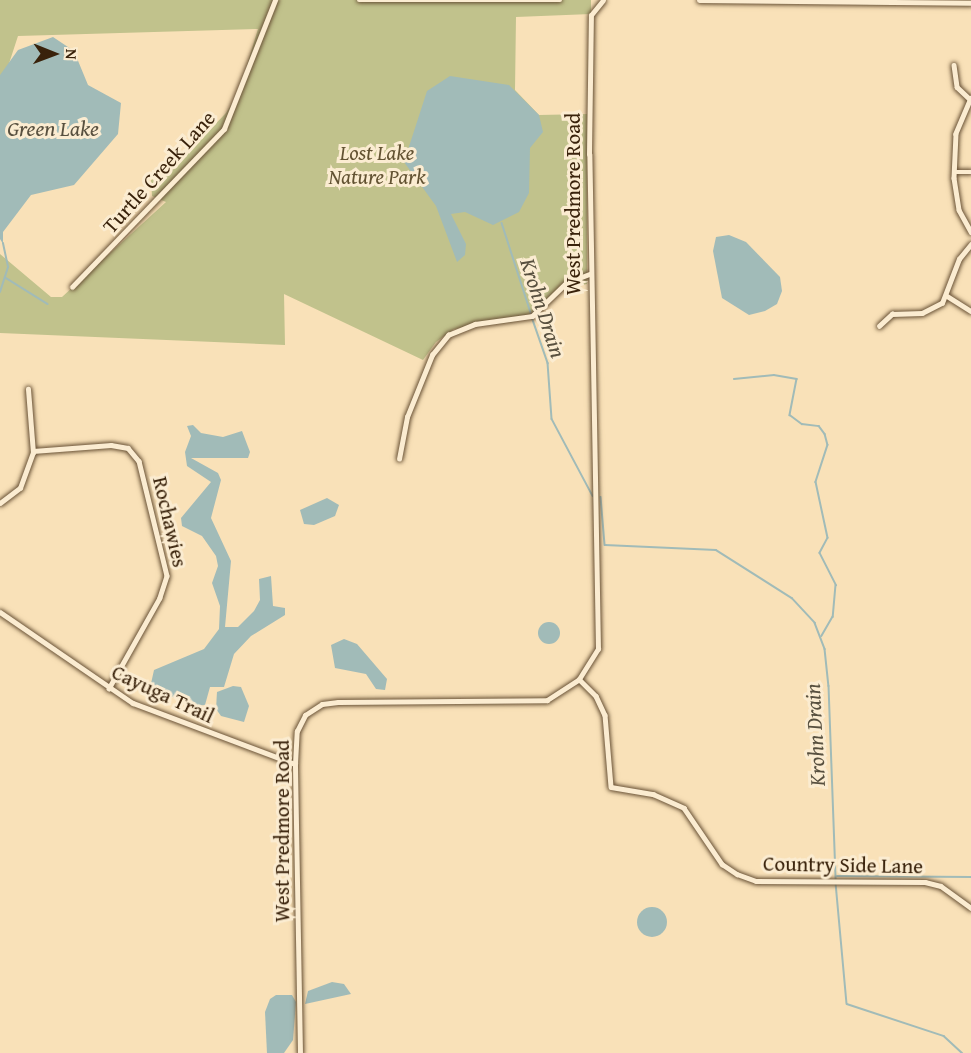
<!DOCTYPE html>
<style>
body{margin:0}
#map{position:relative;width:971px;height:1053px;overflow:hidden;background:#f9e1b8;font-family:"Gentium Book Plus",serif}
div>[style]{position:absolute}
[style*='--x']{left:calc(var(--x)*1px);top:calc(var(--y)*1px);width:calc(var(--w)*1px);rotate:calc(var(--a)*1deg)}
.green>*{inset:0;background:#c1c28c}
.water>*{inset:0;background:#a1bbb8}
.round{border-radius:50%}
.stream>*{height:1.5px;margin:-0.75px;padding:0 0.75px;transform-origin:0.75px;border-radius:0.75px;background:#a1bbb8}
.roads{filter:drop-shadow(0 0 2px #695236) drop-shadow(0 0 2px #695236)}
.minor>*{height:4.5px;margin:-2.25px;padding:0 2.25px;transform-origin:2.25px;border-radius:2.25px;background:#fbecd1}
.tertiary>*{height:5px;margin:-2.5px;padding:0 2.5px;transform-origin:2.5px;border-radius:2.5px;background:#fbecd1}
span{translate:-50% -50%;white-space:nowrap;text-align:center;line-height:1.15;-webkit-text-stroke:6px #fbecd1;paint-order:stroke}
.park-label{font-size:21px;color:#625232;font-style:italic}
.street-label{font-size:21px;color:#39220b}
.water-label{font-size:22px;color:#58503f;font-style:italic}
.north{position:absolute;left:24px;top:24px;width:60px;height:60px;-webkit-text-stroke:4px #fbecd1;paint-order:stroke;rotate:91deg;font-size:16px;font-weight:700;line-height:24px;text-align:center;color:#39220b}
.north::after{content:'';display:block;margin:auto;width:21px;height:27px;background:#39220b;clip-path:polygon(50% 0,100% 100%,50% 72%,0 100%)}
</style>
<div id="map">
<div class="green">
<div style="clip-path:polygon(0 0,591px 0,591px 14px,516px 17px,515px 90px,539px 115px,587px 114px,587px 284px,559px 289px,538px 310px,514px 322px,454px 329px,436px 342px,423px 360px,284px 294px,285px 345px,0 333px,0 254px,51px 297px,62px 297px,166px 202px,152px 196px,151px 180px,169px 172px,226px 113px,238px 94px,258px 29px,18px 36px,0 91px)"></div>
</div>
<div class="water">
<div style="clip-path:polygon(53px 37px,74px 51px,88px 85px,121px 103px,118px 134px,74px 185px,31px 195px,3px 232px,3px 244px,0 239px,0 75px,18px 50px)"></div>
<div style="clip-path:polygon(450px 76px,509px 85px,539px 115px,543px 132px,530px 148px,529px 193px,519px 212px,493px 225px,465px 212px,451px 214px,466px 244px,465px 255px,457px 262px,436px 206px,404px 162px,427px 91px)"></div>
<div style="clip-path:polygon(729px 235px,746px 242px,780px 277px,782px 291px,777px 304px,765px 311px,749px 315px,722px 298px,713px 251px,716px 237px)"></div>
<div style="clip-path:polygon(193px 425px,201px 433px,223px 437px,242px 431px,250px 452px,248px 458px,191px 458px,218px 473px,221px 480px,211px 518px,231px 561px,225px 627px,238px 627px,254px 611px,260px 600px,259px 579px,271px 576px,273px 606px,285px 608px,285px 615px,251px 636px,234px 654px,224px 687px,210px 687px,205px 705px,195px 706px,150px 688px,154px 670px,204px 649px,219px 629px,220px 606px,212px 583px,218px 566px,216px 556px,202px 536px,182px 526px,181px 518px,211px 482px,187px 466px,185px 452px,191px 436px,187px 426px)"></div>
<div style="clip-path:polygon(327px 498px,339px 505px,335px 516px,314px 525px,304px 524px,300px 510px)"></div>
<div class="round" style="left:538px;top:622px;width:22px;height:22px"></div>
<div style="clip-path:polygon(344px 639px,357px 644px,387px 679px,385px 690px,376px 689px,366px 674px,335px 668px,331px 645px)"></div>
<div style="clip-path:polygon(233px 686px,241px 687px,249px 706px,244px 722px,221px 716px,216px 709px,217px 692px)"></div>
<div class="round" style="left:637px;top:907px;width:30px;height:30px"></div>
<div style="clip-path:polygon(332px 982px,344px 984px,351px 994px,305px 1004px,308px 991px)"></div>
<div style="clip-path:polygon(276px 995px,292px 995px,296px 1002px,293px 1040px,284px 1053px,267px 1053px,265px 1012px,270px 999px)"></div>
</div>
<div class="stream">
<div style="--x:502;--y:223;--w:95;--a:72.1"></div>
<div style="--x:6;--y:278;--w:49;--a:31.8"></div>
<div style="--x:0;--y:292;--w:26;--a:-72"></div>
<div style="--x:8;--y:267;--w:24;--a:-102"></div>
<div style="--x:532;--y:317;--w:49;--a:70.8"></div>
<div style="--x:548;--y:363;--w:56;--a:85.9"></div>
<div style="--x:552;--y:419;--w:87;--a:62"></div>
<div style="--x:734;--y:379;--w:40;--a:-5.7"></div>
<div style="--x:774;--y:375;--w:23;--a:10"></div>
<div style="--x:797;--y:379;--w:37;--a:101"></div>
<div style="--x:790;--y:415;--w:15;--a:37"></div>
<div style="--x:802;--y:424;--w:17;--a:7"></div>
<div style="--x:819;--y:426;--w:10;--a:53"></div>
<div style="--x:825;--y:434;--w:11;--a:75"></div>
<div style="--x:828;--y:445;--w:39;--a:108"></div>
<div style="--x:816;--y:482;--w:57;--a:77.9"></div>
<div style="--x:828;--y:538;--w:17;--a:118"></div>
<div style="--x:820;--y:553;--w:36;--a:63"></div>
<div style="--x:836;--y:585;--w:32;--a:95"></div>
<div style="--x:833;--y:617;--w:22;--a:120"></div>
<div style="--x:601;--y:497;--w:48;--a:85.2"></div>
<div style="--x:605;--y:545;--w:111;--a:2.6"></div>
<div style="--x:716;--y:550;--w:90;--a:32.3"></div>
<div style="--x:792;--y:598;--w:34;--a:47"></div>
<div style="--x:815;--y:623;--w:28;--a:69"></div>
<div style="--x:825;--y:649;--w:37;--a:84"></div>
<div style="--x:829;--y:686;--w:193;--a:87.9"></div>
<div style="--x:837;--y:876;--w:134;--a:0.4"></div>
<div style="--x:836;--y:883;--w:121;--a:84.8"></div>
<div style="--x:847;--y:1004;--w:102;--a:18.3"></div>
<div style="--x:944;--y:1036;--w:25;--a:43"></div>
</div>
<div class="roads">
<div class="minor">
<div style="--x:359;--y:0;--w:201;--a:0"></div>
<div style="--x:954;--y:65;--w:22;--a:82"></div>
<div style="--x:957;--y:87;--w:18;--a:43"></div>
<div style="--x:971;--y:98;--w:39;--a:113"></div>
<div style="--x:956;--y:134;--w:44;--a:92.6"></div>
<div style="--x:954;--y:178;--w:32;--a:81"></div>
<div style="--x:959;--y:210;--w:25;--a:61"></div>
<div style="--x:954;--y:172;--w:17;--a:0"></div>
<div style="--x:72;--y:287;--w:219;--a:-46.1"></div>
<div style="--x:224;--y:129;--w:139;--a:-68.4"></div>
<div style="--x:947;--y:296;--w:28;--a:32"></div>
<div style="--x:879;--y:326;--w:18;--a:-43"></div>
<div style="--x:892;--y:314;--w:30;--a:-2"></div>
<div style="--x:922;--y:313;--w:22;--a:-27"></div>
<div style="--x:942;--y:303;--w:47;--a:-68.9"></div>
<div style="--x:959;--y:259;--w:19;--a:-51"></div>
<div style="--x:33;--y:451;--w:78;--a:-4.4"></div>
<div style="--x:111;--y:445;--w:17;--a:10"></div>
<div style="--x:128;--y:448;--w:17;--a:50"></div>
<div style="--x:139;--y:461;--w:118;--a:76.3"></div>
<div style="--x:167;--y:576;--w:23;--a:108"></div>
<div style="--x:160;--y:598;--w:104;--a:119.3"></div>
<div style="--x:399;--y:459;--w:43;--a:-79.2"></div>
<div style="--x:407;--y:417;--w:67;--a:-68"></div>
<div style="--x:432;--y:355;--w:26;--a:-51"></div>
<div style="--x:448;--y:335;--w:29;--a:-22"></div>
<div style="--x:475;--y:324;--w:58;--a:-8"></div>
<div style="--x:532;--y:316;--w:47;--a:-44.1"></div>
<div style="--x:566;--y:283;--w:26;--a:-21"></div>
<div style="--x:0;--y:503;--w:25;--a:-37"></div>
<div style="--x:20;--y:488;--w:37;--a:-70"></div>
<div style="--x:33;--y:453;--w:64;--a:-94.5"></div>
<div style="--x:0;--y:612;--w:161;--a:34.4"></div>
<div style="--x:133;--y:703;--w:173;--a:20.6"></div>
<div style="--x:579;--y:679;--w:24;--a:45"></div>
<div style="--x:596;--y:696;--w:21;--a:65"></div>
<div style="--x:605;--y:715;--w:72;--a:85.2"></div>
<div style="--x:611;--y:787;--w:43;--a:9.5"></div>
<div style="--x:653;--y:794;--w:34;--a:24"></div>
<div style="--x:684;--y:808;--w:68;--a:55.8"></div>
<div style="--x:722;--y:864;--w:18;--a:34"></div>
<div style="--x:737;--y:874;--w:20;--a:20"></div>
<div style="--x:756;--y:881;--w:169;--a:0.3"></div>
<div style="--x:925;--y:882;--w:16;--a:14"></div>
<div style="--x:941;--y:886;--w:37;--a:36"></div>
</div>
<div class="tertiary">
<div style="--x:699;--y:0;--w:272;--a:0.6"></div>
<div style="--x:300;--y:1053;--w:289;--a:-91"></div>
<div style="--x:295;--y:764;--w:33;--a:-87"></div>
<div style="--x:297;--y:731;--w:18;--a:-63"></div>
<div style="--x:305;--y:715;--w:20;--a:-33"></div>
<div style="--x:322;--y:704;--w:16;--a:-7"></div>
<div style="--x:338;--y:702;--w:209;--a:-0.5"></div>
<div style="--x:547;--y:700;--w:38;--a:-33"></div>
<div style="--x:579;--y:679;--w:36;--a:-58"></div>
<div style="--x:598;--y:649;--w:495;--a:-91"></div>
<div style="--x:589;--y:154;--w:139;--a:-89.2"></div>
<div style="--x:591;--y:15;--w:19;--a:-51"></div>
</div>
</div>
<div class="park-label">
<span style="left:377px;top:165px">Lost Lake<br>Nature Park</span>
</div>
<div class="street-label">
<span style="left:159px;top:172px;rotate:-48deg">Turtle Creek Lane</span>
<span style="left:573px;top:204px;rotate:-90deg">West Predmore Road</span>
<span style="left:170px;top:522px;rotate:77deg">Rochawies</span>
<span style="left:163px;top:694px;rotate:25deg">Cayuga Trail</span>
<span style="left:282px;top:831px;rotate:-90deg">West Predmore Road</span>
<span style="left:843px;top:865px;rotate:1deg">Country Side Lane</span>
</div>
<div class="water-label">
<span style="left:53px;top:129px">Green Lake</span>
<span style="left:543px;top:308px;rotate:72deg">Krohn Drain</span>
<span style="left:815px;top:735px;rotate:-93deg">Krohn Drain</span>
</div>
<div class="north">N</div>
</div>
